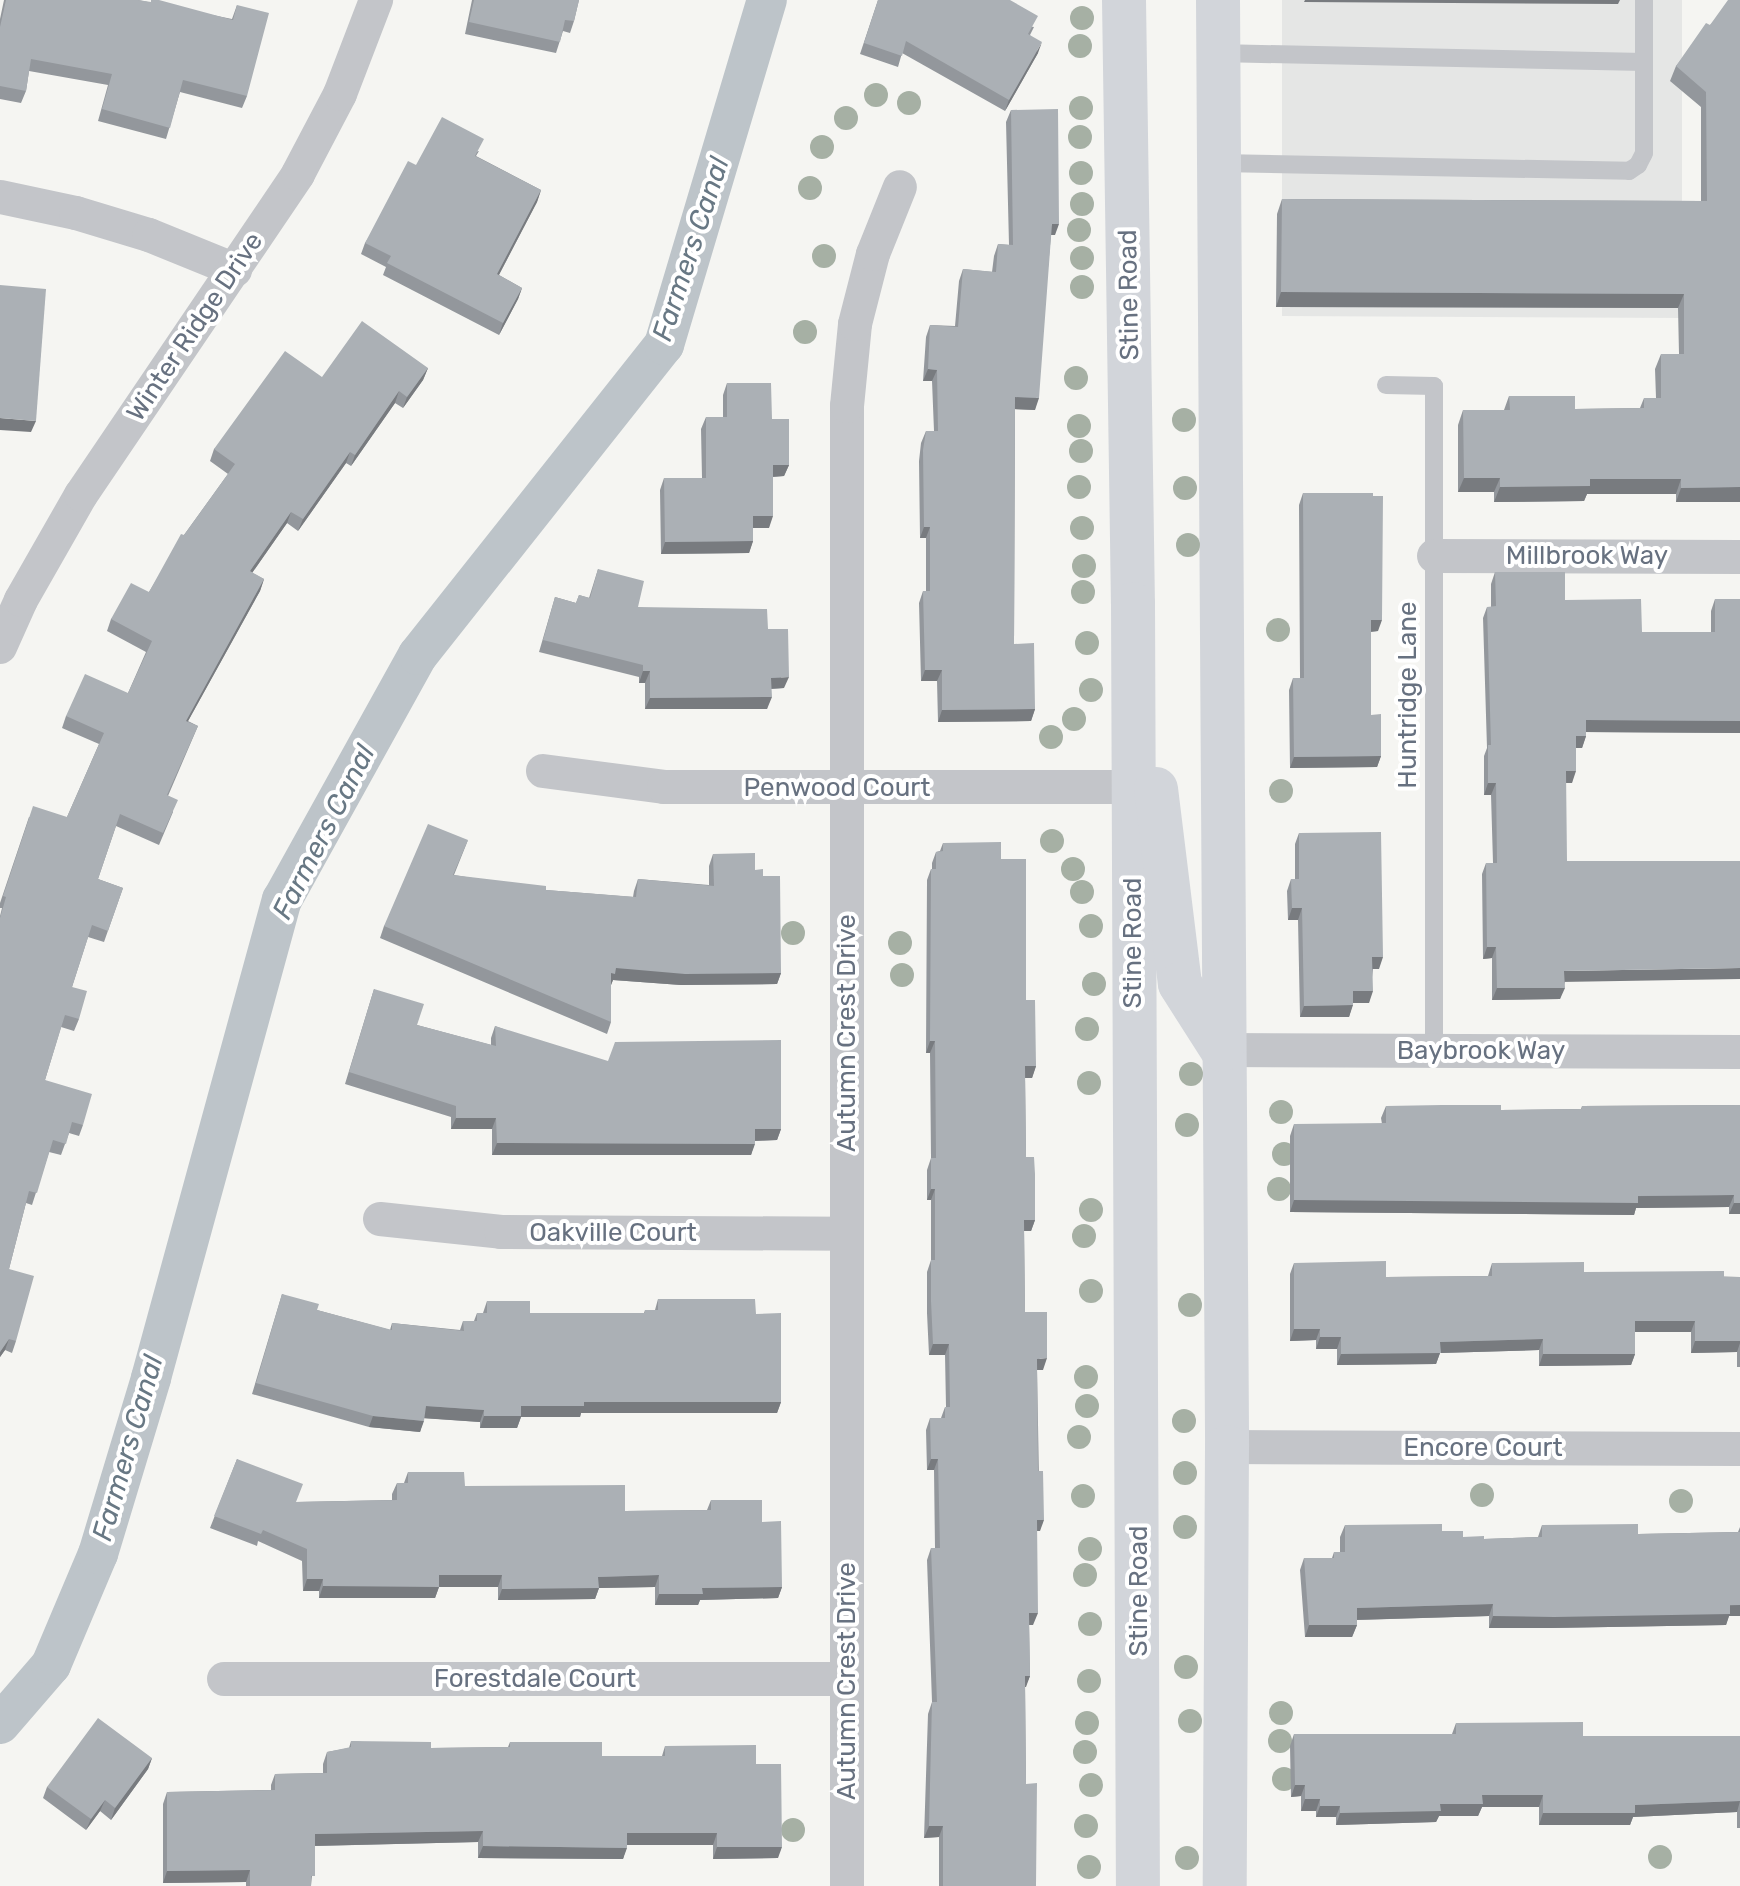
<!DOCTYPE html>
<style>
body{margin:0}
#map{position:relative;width:1740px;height:1886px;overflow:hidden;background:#f5f5f2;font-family:Rubik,sans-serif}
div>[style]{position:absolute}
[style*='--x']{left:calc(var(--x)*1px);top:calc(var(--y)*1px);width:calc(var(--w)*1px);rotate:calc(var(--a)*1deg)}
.built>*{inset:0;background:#e5e6e5}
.canal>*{height:40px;margin:-20px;padding:0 20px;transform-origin:20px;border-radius:20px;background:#bdc4c9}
.lane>*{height:18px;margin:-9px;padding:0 9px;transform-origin:9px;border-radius:9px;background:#c3c5c9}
.street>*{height:34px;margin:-17px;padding:0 17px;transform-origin:17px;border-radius:17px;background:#c3c5c9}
.secondary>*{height:44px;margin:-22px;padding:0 22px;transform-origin:22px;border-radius:22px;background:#d2d5da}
.trees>*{width:24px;height:24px;margin:-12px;border-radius:50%;background:#a6b0a4}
.wall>*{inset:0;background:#93979c}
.shaded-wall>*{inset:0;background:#787b7f}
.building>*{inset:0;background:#abb0b5}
span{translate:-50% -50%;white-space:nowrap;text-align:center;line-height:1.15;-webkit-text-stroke:8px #fff;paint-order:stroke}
.street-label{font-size:26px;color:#677180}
.water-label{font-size:28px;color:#687884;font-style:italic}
</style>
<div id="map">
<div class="built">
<div style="clip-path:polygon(1282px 0,1682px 0,1682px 318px,1282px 316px)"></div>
</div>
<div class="canal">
<div style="--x:0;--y:1724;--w:78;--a:-49.2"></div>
<div style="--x:51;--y:1665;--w:121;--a:-67.1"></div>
<div style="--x:98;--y:1554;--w:184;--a:-73.2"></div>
<div style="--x:151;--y:1378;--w:496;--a:-74.7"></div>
<div style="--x:282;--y:900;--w:280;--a:-61"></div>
<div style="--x:418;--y:655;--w:396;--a:-51.6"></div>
<div style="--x:664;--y:345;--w:360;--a:-73.4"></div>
</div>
<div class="lane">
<div style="--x:1218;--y:53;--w:426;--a:1.2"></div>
<div style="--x:1219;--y:163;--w:410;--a:1.1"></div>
<div style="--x:1629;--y:171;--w:11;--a:-34"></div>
<div style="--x:1638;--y:165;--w:13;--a:-63"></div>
<div style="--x:1644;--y:153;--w:153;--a:-90"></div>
<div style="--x:1386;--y:385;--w:48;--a:1.2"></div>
<div style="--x:1434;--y:386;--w:665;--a:90"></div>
</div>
<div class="street">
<div style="--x:0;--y:197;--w:78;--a:11.9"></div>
<div style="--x:76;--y:213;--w:76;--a:16.8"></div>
<div style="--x:149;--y:235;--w:93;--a:22.1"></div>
<div style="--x:1434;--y:556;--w:306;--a:0.2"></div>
<div style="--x:0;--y:647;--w:51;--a:-65.9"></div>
<div style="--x:21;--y:600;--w:121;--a:-60.3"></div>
<div style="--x:81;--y:495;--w:387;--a:-55.9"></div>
<div style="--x:298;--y:174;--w:90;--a:-62.3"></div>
<div style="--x:340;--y:94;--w:101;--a:-69"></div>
<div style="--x:543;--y:771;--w:122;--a:7.5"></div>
<div style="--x:664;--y:787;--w:468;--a:0"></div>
<div style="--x:1222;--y:1050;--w:518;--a:0.22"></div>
<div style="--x:380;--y:1219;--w:122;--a:6.1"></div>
<div style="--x:501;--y:1232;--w:346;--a:0.3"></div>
<div style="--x:1227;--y:1447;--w:513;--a:0.22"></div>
<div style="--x:224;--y:1679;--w:623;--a:0"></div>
<div style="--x:847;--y:1886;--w:1480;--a:-90"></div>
<div style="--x:847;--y:406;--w:82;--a:-84.4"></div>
<div style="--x:855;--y:324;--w:72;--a:-75.6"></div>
<div style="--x:873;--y:254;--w:72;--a:-68.1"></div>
</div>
<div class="secondary">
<div style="--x:1124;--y:0;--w:604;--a:89.15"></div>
<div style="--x:1133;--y:604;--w:1282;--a:89.78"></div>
<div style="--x:1218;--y:0;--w:1447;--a:89.64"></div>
<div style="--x:1227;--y:1447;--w:439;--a:90.3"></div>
<div style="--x:1156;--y:789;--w:196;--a:83"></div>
<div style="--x:1180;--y:984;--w:78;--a:57.5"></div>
</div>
<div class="trees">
<div style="left:1082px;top:18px"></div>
<div style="left:1080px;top:46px"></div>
<div style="left:876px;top:95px"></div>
<div style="left:909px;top:103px"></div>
<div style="left:1081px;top:108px"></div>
<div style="left:846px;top:118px"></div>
<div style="left:1080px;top:137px"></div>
<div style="left:822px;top:147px"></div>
<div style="left:1081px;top:173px"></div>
<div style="left:810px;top:188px"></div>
<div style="left:1082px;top:204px"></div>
<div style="left:1079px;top:230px"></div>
<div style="left:824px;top:256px"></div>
<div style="left:1082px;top:258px"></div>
<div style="left:1082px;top:287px"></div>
<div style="left:805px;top:332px"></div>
<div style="left:1076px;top:378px"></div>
<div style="left:1184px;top:420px"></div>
<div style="left:1079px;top:426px"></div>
<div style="left:1081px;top:451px"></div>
<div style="left:1079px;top:487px"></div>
<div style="left:1185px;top:488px"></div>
<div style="left:1082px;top:528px"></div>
<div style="left:1188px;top:545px"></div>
<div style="left:1084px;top:566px"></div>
<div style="left:1083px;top:592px"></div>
<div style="left:1278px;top:630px"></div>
<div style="left:1087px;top:643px"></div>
<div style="left:1091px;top:690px"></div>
<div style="left:1074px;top:719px"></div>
<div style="left:1051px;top:737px"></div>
<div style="left:1281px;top:791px"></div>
<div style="left:1052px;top:841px"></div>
<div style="left:1073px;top:869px"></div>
<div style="left:1082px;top:892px"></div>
<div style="left:1091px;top:926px"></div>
<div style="left:793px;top:933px"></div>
<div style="left:900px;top:943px"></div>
<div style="left:902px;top:975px"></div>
<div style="left:1094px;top:984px"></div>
<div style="left:1087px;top:1029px"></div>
<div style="left:1191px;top:1074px"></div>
<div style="left:1089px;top:1083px"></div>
<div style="left:1281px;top:1112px"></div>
<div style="left:1187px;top:1125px"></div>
<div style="left:1284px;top:1154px"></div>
<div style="left:1279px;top:1189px"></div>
<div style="left:1091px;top:1210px"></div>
<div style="left:1084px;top:1236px"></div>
<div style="left:1091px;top:1291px"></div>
<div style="left:1190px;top:1305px"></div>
<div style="left:1086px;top:1377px"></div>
<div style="left:1087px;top:1406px"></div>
<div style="left:1184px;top:1421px"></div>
<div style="left:1079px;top:1437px"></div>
<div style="left:1185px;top:1473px"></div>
<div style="left:1482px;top:1495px"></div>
<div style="left:1083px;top:1496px"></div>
<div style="left:1681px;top:1501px"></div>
<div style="left:1185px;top:1527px"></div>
<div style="left:1090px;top:1549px"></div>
<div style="left:1085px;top:1575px"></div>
<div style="left:1090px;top:1624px"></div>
<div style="left:1186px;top:1667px"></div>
<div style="left:1089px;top:1681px"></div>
<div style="left:1281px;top:1713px"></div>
<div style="left:1190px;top:1721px"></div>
<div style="left:1087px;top:1723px"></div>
<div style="left:1280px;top:1741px"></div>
<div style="left:1085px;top:1752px"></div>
<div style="left:1284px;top:1779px"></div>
<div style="left:1091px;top:1785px"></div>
<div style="left:1086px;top:1826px"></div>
<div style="left:793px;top:1830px"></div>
<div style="left:1660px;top:1857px"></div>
<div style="left:1187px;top:1858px"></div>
<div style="left:1089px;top:1867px"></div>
</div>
<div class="wall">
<div style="clip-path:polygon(4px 0,138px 0,232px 19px,237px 5px,247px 96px,242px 108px,180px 92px,166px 139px,98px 121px,108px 85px,29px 71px,26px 91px,21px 103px,0 99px,0 19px)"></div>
<div style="clip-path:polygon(472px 0,579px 0,574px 21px,570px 33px,563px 31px,556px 53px,465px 34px)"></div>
<div style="clip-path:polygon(878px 0,1034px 27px,1030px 35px,1038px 53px,1005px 111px,902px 53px,898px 67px,860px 54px)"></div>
<div style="clip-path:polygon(1740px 0,1740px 502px,1676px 502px,1676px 494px,1587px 494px,1584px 501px,1494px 502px,1494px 492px,1458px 492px,1458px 425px,1463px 410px,1504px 410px,1509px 396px,1575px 409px,1640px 408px,1644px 398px,1656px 398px,1655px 369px,1661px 354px,1679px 354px,1678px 308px,1276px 307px,1277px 214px,1282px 199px,1701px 201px,1701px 107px,1670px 81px,1676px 66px,1710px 25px)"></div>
<div style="clip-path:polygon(1011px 110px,1055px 235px,1051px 235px,1035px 410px,1015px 409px,1014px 644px,1035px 709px,1031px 721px,938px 722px,937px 681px,921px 681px,919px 603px,923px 591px,926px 591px,926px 538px,920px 538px,919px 461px,921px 443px,926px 431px,934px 431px,932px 381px,923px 381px,926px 337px,930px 325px,955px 326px,959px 281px,963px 269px,992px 272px,994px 256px,998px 244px,1009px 245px,1006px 122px)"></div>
<div style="clip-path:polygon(479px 151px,476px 156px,541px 190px,537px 202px,499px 275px,522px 288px,518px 299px,499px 335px,383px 275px,386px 267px,361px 254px,365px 243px,416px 165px)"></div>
<div style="clip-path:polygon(428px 368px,423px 380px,403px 408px,395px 403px,351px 466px,346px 463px,298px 531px,287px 523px,252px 573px,264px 579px,260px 591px,188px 721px,198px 726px,168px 796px,173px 812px,159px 845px,116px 826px,98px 879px,123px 888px,104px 942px,88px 937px,72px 987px,79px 1019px,74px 1031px,61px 1027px,45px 1080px,83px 1125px,79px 1136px,69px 1133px,61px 1155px,49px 1152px,32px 1205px,26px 1203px,9px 1269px,16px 1341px,12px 1353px,5px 1350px,0 1357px,0 916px,2px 908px,0 908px,0 903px,29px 817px,67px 817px,99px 744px,62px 728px,66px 716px,128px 693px,146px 652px,107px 631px,111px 619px,149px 592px,184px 535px,228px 474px,210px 461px,214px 449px,322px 377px)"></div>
<div style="clip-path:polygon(727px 383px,772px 419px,789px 465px,784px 476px,773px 477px,769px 528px,753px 528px,753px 541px,749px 553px,661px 554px,660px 490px,664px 478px,702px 478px,701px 429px,706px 417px,723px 417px,723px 395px)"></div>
<div style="clip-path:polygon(1303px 493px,1378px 631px,1371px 632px,1371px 715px,1381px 756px,1377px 767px,1290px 768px,1289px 690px,1293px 678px,1300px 678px,1299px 505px)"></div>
<div style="clip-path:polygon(598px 569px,638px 607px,768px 629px,784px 688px,771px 689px,767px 709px,645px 709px,645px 683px,639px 683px,639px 677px,539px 652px,555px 597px,576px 603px,579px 595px,589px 598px)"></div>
<div style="clip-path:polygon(1495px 572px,1642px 632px,1711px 632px,1711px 611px,1715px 599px,1740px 733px,1586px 732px,1586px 736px,1582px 748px,1576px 748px,1572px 783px,1566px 783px,1565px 982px,1560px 999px,1492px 1000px,1492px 958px,1483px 959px,1482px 874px,1486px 863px,1493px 863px,1491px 795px,1484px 795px,1484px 756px,1487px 748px,1483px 618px,1487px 607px,1491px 607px,1491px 584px)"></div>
<div style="clip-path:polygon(1299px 833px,1379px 969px,1373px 969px,1369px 1003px,1353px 1003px,1349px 1017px,1300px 1017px,1298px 920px,1288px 920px,1287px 891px,1291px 879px,1295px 879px,1295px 844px)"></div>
<div style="clip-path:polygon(468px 840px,454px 875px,546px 890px,633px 897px,634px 891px,638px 879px,709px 885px,709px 866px,713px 854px,755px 870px,763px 876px,781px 973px,777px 984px,681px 985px,613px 980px,611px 985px,611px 1022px,607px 1034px,380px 938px,384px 926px)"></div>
<div style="clip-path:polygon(943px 843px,1001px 859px,1026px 1000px,1036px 1066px,1032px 1078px,1025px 1078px,1026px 1157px,1035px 1220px,1031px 1231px,1024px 1231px,1025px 1312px,1043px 1370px,1037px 1370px,1040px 1531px,1037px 1531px,1033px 1625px,1029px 1625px,1030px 1676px,1025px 1687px,1026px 1784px,1036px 1886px,939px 1886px,939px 1837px,924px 1838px,928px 1714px,932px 1702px,927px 1560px,931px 1548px,935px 1548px,934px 1470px,927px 1470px,926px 1430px,930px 1418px,941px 1418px,945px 1407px,946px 1407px,945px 1355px,929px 1355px,927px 1313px,927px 1272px,931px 1260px,931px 1200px,927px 1200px,927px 1170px,931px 1158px,930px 1053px,926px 1053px,927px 880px,931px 869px,932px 869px,932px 863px,936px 852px,940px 851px)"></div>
<div style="clip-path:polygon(374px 989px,417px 1025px,491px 1045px,491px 1038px,495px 1026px,781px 1129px,777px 1140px,755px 1141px,751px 1155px,492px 1155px,492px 1129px,451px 1129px,451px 1117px,345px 1084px)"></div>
<div style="clip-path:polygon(1740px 1105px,1740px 1214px,1729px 1214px,1729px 1207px,1636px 1208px,1634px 1215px,1290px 1212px,1290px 1136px,1294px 1124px,1382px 1124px,1381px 1118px,1386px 1106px,1501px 1110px,1581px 1109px,1582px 1106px)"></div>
<div style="clip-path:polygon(1294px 1263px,1386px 1277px,1488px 1276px,1492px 1263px,1584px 1272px,1740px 1277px,1740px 1367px,1737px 1367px,1737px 1352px,1691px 1353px,1691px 1332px,1635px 1332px,1635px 1354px,1631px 1365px,1539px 1366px,1539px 1350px,1440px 1353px,1436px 1364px,1337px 1365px,1337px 1349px,1316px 1349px,1316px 1340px,1290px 1341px,1290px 1274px)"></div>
<div style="clip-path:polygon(282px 1294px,317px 1310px,390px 1330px,392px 1323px,460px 1330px,463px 1321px,474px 1321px,477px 1313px,483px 1313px,487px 1301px,530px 1313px,644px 1313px,645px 1310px,655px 1310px,658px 1299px,756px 1314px,781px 1402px,777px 1413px,581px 1413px,580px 1417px,521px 1417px,517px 1428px,480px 1428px,480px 1422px,424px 1418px,420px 1432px,369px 1427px,252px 1394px)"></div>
<div style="clip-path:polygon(237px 1459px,296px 1502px,392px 1500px,392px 1494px,397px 1483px,404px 1483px,408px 1472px,465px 1486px,625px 1511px,707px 1510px,711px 1500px,762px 1522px,782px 1587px,778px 1598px,700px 1600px,698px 1605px,655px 1605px,655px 1587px,599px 1588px,595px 1599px,498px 1600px,498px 1587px,439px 1587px,435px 1598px,319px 1598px,319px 1591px,303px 1591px,302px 1561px,258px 1541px,257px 1546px,210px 1528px)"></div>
<div style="clip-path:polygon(1345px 1525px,1442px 1531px,1463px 1537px,1484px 1539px,1538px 1537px,1542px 1525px,1638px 1534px,1738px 1532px,1740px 1527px,1740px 1616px,1729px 1616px,1726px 1625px,1550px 1628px,1489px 1628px,1489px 1616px,1357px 1620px,1357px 1625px,1352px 1637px,1305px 1637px,1300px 1570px,1304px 1558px,1332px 1558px,1334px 1552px,1340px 1552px,1340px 1537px)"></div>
<div style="clip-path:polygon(1456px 1723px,1583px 1736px,1740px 1736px,1740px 1828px,1737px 1828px,1737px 1812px,1633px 1817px,1630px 1825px,1539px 1825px,1539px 1807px,1482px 1807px,1478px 1816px,1439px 1816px,1436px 1822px,1336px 1825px,1336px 1817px,1316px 1817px,1316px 1811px,1301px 1811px,1301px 1796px,1291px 1797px,1290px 1746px,1294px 1734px,1452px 1734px)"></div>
<div style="clip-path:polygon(351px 1741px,431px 1748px,508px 1747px,510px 1742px,602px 1756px,662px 1756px,665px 1746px,756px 1764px,778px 1858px,713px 1859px,713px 1845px,627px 1845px,623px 1859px,478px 1858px,478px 1842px,315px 1846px,311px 1886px,246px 1886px,246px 1882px,163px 1883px,163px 1804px,167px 1792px,271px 1790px,271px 1785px,275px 1774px,323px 1773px,323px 1764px,327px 1752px,349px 1748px)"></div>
<div style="clip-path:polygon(152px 1758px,148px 1769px,111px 1820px,100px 1811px,86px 1830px,43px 1798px,47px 1787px)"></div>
</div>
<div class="shaded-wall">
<div style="clip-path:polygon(1305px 0,1620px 0,1618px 4px,1304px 2px)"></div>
<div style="clip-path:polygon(1042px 42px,1038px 53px,1005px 111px,1009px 100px)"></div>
<div style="clip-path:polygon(541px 190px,537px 202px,493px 286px,497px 274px)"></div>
<div style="clip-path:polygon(1052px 224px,1059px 224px,1055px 235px,1048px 235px)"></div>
<div style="clip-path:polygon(522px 288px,518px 299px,499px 335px,503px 323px)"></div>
<div style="clip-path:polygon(1281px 292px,1684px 294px,1678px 308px,1276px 307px)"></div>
<div style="clip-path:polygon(428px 368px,423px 380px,403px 408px,407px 397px)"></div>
<div style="clip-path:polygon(928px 369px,937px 370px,932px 381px,923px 381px)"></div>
<div style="clip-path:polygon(399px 391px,395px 403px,351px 466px,355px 455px)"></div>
<div style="clip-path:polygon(1015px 397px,1039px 398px,1035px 410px,1011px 409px)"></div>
<div style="clip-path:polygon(0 418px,36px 421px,31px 432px,0 430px)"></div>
<div style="clip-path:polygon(350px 452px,346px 463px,298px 531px,303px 519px)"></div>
<div style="clip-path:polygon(773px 465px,789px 465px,784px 476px,769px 477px)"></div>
<div style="clip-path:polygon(1464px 478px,1500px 478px,1494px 492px,1458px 492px)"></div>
<div style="clip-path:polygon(1590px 479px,1681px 479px,1676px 494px,1587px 494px,1584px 501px,1494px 502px,1500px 487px)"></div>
<div style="clip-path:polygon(1740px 487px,1740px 502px,1676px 502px,1681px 488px)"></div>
<div style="clip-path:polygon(291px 512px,287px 523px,245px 583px,250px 571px)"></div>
<div style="clip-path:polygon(753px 516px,773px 516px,769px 528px,749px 528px)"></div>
<div style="clip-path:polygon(924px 527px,930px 527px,926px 538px,920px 538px)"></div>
<div style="clip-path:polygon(753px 541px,749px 553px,661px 554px,665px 542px)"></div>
<div style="clip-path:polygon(264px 579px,260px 591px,182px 732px,186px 721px)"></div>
<div style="clip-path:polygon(1371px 620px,1382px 620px,1378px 631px,1367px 632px)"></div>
<div style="clip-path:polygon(925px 670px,942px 670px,937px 681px,921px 681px)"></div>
<div style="clip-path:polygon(643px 671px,650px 671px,645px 683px,639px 683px)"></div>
<div style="clip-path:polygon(789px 677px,784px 688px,767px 689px,771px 678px)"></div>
<div style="clip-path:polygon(772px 697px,767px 709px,645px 709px,650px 698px)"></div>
<div style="clip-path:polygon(1035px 709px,1031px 721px,938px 722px,942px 710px)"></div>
<div style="clip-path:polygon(1586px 720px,1740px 721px,1740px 733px,1581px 732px)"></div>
<div style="clip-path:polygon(1576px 736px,1586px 736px,1582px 748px,1572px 748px)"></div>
<div style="clip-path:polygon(1381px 756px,1377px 767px,1290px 768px,1294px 757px)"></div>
<div style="clip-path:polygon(1566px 771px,1576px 771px,1572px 783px,1561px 783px)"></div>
<div style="clip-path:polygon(1488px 783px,1496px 783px,1491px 795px,1484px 795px)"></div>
<div style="clip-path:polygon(1292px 908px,1302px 908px,1298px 920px,1288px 920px)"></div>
<div style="clip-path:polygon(1487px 947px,1496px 947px,1492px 958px,1483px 959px)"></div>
<div style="clip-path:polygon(1372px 957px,1383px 957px,1379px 969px,1368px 969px)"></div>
<div style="clip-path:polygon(616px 968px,781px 973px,777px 984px,681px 985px,613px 980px,611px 985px,611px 973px)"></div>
<div style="clip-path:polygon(1740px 968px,1740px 979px,1560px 982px,1564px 971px)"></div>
<div style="clip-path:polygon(1497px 988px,1565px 988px,1560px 999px,1492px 1000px)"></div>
<div style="clip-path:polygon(1353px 991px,1373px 991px,1369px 1003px,1349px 1003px)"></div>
<div style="clip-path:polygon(1353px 1005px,1349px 1017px,1300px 1017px,1304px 1006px)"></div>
<div style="clip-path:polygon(930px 1041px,935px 1041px,930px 1053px,926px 1053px)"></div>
<div style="clip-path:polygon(1025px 1066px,1036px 1066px,1032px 1078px,1021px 1078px)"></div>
<div style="clip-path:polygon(456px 1118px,496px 1118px,492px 1129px,451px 1129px)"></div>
<div style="clip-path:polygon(755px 1129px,781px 1129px,777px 1140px,751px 1141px)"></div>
<div style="clip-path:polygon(497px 1143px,755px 1144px,751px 1155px,492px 1155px)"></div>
<div style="clip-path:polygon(931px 1189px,935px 1189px,931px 1200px,927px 1200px)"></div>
<div style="clip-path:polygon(1734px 1195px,1729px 1207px,1636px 1208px,1634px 1215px,1290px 1212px,1294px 1200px)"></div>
<div style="clip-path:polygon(1734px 1203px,1740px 1203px,1740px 1214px,1729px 1214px)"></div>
<div style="clip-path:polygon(1024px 1220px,1035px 1220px,1031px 1231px,1020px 1231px)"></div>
<div style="clip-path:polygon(1635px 1321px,1695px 1321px,1691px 1332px,1631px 1332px)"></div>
<div style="clip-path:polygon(1294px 1329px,1320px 1329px,1316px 1340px,1290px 1341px)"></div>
<div style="clip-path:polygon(1320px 1337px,1341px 1337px,1337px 1349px,1316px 1349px)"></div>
<div style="clip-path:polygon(9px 1339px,5px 1350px,0 1357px,0 1352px)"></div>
<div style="clip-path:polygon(1543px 1339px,1539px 1350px,1440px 1353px,1436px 1364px,1337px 1365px,1341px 1354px,1440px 1342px)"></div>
<div style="clip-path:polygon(1695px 1341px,1740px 1341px,1740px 1343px,1737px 1352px,1691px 1353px)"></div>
<div style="clip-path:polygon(933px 1344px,949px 1344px,945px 1355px,929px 1355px)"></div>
<div style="clip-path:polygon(1543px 1354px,1635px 1354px,1631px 1365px,1539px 1366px)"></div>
<div style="clip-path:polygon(1047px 1358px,1043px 1370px,1033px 1370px,1037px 1359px)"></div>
<div style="clip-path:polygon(584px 1402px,781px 1402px,777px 1413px,581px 1413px,580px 1417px,521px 1417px,517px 1428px,480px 1428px,484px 1416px,521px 1406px)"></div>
<div style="clip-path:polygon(426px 1406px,484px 1410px,480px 1422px,421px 1418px)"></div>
<div style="clip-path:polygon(373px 1416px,424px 1421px,420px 1432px,369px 1427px)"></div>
<div style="clip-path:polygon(931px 1459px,938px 1459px,934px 1470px,927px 1470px)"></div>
<div style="clip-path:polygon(1037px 1520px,1044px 1520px,1040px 1531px,1033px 1531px)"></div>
<div style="clip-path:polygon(439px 1575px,502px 1575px,498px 1587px,439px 1587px,435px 1598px,319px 1598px,323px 1586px)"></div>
<div style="clip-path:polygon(659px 1575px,655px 1587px,599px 1588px,595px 1599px,498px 1600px,502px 1589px,598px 1577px)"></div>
<div style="clip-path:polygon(307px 1579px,323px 1579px,319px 1591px,303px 1591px)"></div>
<div style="clip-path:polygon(782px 1587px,778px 1598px,700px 1600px,698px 1605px,655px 1605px,659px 1594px,702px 1588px)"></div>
<div style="clip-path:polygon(1493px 1604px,1489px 1616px,1352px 1620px,1357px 1608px)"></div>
<div style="clip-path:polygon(1740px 1605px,1740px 1616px,1729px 1616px,1726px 1625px,1550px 1628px,1489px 1628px,1493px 1616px)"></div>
<div style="clip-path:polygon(1029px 1613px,1038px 1613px,1033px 1625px,1025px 1625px)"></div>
<div style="clip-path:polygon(1309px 1625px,1357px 1625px,1352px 1637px,1305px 1637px)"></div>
<div style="clip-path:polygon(1025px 1676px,1030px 1676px,1026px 1687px,1020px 1687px)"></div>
<div style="clip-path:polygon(152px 1758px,148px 1769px,111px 1820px,115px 1808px)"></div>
<div style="clip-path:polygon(1295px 1785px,1305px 1785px,1301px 1796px,1291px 1797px)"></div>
<div style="clip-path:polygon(1482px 1795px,1543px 1795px,1539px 1807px,1482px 1807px,1478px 1816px,1439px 1816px,1436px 1822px,1336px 1825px,1340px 1813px,1440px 1804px)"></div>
<div style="clip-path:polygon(1305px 1799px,1320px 1799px,1316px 1811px,1301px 1811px)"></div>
<div style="clip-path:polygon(105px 1800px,100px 1811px,86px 1830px,91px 1819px)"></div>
<div style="clip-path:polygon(1740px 1801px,1737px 1812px,1633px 1817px,1630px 1825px,1539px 1825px,1543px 1813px,1635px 1805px)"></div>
<div style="clip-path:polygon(1320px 1806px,1340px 1806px,1336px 1817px,1316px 1817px)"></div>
<div style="clip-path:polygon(929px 1826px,943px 1826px,939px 1837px,924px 1838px)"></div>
<div style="clip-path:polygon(483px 1831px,478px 1842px,310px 1846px,315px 1834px)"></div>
<div style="clip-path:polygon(627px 1833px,717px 1833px,713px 1845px,623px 1845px)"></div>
<div style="clip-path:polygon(483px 1846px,627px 1848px,623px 1859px,478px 1858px)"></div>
<div style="clip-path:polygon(717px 1847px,782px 1847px,778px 1858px,713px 1859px)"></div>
<div style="clip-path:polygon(250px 1870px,246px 1882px,163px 1883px,167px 1871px)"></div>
</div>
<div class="building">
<div style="clip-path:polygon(6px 0,138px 0,151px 2px,151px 0,159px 0,233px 20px,237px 5px,269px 13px,247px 96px,183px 80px,170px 128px,102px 109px,112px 74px,31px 59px,26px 91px,0 86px,0 27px)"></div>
<div style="clip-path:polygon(474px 0,579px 0,574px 21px,565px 20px,560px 42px,469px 22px)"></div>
<div style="clip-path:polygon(878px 0,1010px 0,1038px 16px,1028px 34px,1042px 42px,1009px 100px,906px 41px,902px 56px,864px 43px)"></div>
<div style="clip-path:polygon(1728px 0,1740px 0,1740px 487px,1681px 488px,1681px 479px,1590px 479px,1590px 486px,1500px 487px,1500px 478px,1464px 478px,1463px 410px,1510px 410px,1509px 396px,1575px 396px,1575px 409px,1644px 408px,1644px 398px,1661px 398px,1661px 354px,1684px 354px,1684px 294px,1281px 292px,1282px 199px,1707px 201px,1706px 92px,1676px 66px,1706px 23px,1710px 25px)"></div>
<div style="clip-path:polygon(1058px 109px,1059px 224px,1052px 224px,1039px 398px,1015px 397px,1014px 644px,1034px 643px,1035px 709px,942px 710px,942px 670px,925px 670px,923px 591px,930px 591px,930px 527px,924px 527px,923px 450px,926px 431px,938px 431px,937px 370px,928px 369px,930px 325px,958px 327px,963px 269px,996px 272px,998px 244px,1013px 245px,1011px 110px)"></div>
<div style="clip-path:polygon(442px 117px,484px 139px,475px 156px,541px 190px,497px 274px,522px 288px,503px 323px,387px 263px,391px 256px,365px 243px,408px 161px,416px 165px)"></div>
<div style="clip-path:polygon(0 285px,46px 289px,36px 421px,0 418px)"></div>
<div style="clip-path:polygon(362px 321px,428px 368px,407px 397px,399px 391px,355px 455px,350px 452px,303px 519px,291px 512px,250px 571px,264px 579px,186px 721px,198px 726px,167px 795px,178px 800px,163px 833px,120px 814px,98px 879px,123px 888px,108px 931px,92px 925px,72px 987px,87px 991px,79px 1019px,65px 1015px,45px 1080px,92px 1094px,83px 1125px,72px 1122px,66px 1144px,53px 1140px,37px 1193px,29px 1191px,9px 1269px,34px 1276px,16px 1341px,9px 1339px,0 1352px,0 918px,6px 897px,3px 896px,33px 806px,67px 817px,104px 733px,66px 716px,85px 674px,128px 693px,152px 641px,111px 619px,131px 583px,149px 592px,181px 534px,184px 535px,235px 464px,214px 449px,285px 351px,322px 377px)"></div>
<div style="clip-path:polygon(727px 383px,771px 383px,772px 419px,789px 419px,789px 465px,773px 465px,773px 516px,753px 516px,753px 541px,665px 542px,664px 478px,706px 478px,706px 417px,727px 417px)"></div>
<div style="clip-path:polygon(1303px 493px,1373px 493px,1373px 496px,1383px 496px,1382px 620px,1371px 620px,1371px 715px,1381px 714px,1381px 756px,1294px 757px,1293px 678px,1304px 678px)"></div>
<div style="clip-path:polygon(598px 569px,644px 581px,638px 607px,767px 609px,768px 629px,788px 629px,789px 677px,771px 678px,772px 697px,650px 698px,650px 671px,643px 671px,643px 665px,543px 640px,555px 597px,576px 603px,579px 595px,590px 598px)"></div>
<div style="clip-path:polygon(1495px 572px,1565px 572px,1565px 600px,1641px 599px,1642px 632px,1715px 632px,1715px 599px,1740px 599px,1740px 721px,1586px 720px,1586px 736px,1576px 736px,1576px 771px,1566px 771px,1567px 861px,1740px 861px,1740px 968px,1564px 971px,1565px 988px,1497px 988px,1496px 947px,1487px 947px,1486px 863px,1497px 863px,1496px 783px,1488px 783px,1488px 745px,1491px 745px,1487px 607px,1496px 606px)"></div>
<div style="clip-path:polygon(428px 824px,468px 840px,453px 875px,546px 886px,546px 890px,636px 897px,638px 879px,714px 886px,713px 854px,755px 853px,755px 870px,763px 869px,763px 876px,780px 876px,781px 973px,685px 974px,616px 968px,615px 974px,611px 973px,611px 1022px,384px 926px)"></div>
<div style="clip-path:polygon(1381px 832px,1383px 957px,1372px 957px,1373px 991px,1353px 991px,1353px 1005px,1304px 1006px,1302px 908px,1292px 908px,1291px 879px,1299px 879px,1299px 833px)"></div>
<div style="clip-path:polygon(1001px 842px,1001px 859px,1026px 859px,1026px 1000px,1035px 1000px,1036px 1066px,1025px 1066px,1026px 1157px,1034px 1157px,1035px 1174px,1035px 1220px,1024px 1220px,1025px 1312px,1047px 1312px,1047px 1358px,1037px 1359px,1038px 1471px,1043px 1471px,1044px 1520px,1037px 1520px,1038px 1613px,1029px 1613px,1030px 1676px,1025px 1676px,1026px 1784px,1037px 1783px,1036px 1886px,943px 1886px,943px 1826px,929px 1826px,932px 1702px,937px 1702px,931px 1548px,940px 1548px,938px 1459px,931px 1459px,930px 1418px,945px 1418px,945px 1407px,950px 1407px,949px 1344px,933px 1344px,931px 1301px,931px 1260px,935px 1260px,935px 1189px,931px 1189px,931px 1158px,936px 1158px,935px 1041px,930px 1041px,931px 869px,936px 869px,936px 852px,943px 851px,943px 843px)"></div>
<div style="clip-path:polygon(374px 989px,424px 1004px,417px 1025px,496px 1046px,495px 1026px,608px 1061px,615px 1042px,781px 1040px,781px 1129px,755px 1129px,755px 1144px,497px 1143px,496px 1118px,456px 1118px,456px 1106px,349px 1072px)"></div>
<div style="clip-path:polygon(1442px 1105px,1501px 1105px,1501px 1110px,1582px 1109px,1582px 1106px,1740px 1105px,1740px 1203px,1734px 1203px,1734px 1195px,1638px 1196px,1638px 1203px,1294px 1200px,1294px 1124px,1386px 1123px,1386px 1106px)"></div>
<div style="clip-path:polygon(1386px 1261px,1386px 1277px,1492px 1276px,1492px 1263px,1584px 1262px,1584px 1272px,1724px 1271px,1724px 1277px,1740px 1277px,1740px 1341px,1695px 1341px,1695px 1321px,1635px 1321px,1635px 1354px,1543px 1354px,1543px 1339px,1440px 1342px,1441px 1353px,1341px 1354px,1341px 1337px,1320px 1337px,1320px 1329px,1294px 1329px,1294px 1263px)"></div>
<div style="clip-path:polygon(282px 1294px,319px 1304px,317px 1310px,392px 1330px,392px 1323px,464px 1331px,463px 1321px,477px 1321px,477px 1313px,487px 1313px,487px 1301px,530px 1301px,530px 1313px,645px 1313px,645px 1310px,658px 1310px,658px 1299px,755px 1299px,756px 1314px,781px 1313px,781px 1402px,584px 1402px,584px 1406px,521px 1406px,521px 1416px,484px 1416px,484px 1410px,426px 1406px,424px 1421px,373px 1416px,256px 1383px)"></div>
<div style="clip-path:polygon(237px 1459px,303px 1484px,296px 1502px,397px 1500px,397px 1483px,408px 1483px,408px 1472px,464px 1472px,465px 1486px,625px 1485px,625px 1511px,711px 1510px,711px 1500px,762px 1500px,762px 1522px,781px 1521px,782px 1587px,702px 1588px,703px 1594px,659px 1594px,659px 1575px,598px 1577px,599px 1588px,502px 1589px,502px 1575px,439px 1575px,439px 1587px,323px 1586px,323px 1579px,307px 1579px,307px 1549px,263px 1530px,261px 1534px,214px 1516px)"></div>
<div style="clip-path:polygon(1442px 1524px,1442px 1531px,1463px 1531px,1463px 1537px,1484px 1536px,1484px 1539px,1542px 1537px,1542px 1525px,1638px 1524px,1638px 1534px,1740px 1532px,1740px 1605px,1730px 1605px,1730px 1614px,1554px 1617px,1493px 1616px,1493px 1604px,1357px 1608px,1357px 1625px,1309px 1625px,1304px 1558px,1334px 1558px,1334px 1552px,1345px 1552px,1345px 1525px)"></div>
<div style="clip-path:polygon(98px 1718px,152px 1758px,115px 1808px,105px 1800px,91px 1819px,47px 1787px)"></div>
<div style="clip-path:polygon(1583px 1722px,1583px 1736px,1740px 1736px,1740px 1801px,1635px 1805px,1635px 1813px,1543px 1813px,1543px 1795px,1482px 1795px,1483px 1804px,1440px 1804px,1441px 1811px,1340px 1813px,1340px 1806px,1320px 1806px,1320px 1799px,1305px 1799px,1305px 1785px,1295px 1785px,1294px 1734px,1456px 1734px,1456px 1723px)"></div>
<div style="clip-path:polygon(351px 1741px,431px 1742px,431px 1748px,510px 1747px,510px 1742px,602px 1742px,602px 1756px,665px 1756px,665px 1746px,756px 1745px,756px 1764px,781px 1764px,782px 1847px,717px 1847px,717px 1833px,627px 1833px,627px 1848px,483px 1846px,483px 1831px,315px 1834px,315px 1876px,311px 1876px,311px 1886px,250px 1886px,250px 1870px,167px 1871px,167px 1792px,275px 1790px,275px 1774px,327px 1773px,327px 1752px,351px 1747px)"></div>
</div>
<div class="street-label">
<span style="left:1129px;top:295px;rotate:-91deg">Stine Road</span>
<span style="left:195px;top:327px;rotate:-56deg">Winter Ridge Drive</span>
<span style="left:1587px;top:556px">Millbrook Way</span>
<span style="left:1408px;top:695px;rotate:-90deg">Huntridge Lane</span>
<span style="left:837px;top:788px">Penwood Court</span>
<span style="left:1133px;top:943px;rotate:-90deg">Stine Road</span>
<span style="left:847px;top:1033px;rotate:-90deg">Autumn Crest Drive</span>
<span style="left:1481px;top:1051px">Baybrook Way</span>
<span style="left:613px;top:1233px">Oakville Court</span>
<span style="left:1483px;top:1448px">Encore Court</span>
<span style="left:1139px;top:1591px;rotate:-90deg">Stine Road</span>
<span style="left:535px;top:1679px">Forestdale Court</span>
<span style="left:847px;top:1681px;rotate:-90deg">Autumn Crest Drive</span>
</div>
<div class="water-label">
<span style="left:691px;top:249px;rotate:-72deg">Farmers Canal</span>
<span style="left:324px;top:832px;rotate:-63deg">Farmers Canal</span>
<span style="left:128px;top:1448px;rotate:-74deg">Farmers Canal</span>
</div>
</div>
